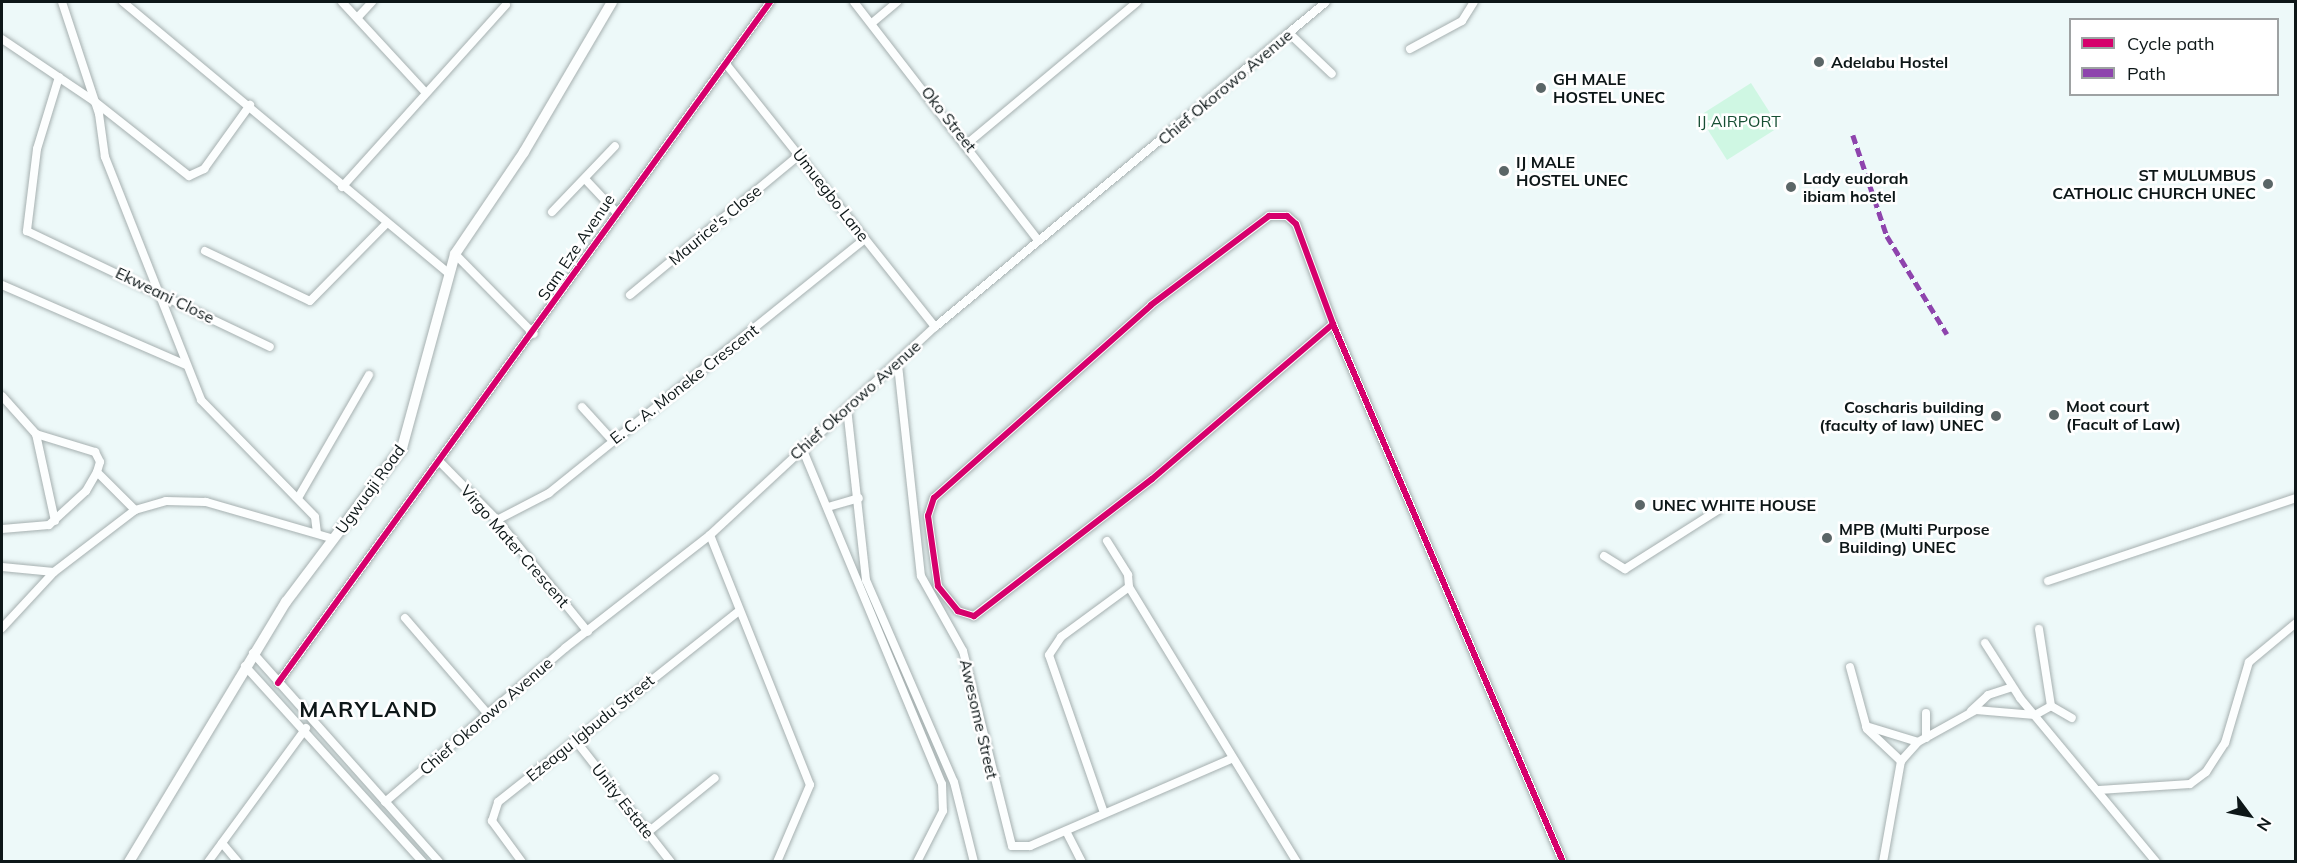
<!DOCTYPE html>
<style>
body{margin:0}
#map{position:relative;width:2297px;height:863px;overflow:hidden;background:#edf9f9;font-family:Mulish,sans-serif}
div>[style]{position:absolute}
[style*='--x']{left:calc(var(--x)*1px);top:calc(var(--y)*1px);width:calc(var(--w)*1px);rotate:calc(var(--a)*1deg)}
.green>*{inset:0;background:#cff7e3}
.roads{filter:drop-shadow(0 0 2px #a6b0b0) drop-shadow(0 0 2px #a6b0b0)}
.minor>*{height:8px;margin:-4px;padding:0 4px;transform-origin:4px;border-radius:4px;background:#fcfefe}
.secondary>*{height:10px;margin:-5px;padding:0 5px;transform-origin:5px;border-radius:5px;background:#fcfefe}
.quiet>*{height:4.5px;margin-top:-2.25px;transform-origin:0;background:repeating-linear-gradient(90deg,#8e44ad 0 9px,transparent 0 13.5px)}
.cycleway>*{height:6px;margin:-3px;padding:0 3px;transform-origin:3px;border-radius:3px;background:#d6006c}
.dots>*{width:16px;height:16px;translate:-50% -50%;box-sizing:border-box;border:3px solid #fff;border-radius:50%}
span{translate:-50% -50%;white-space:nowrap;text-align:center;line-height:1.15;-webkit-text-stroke:5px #fff;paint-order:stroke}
.poi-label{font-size:16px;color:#0d1718;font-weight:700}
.left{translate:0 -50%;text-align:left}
.right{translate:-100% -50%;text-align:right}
.street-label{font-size:16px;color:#0d1718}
.park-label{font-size:16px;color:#174f34}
.district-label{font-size:22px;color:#0d1718;font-weight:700;letter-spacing:1.5px}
.frame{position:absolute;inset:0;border:3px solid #0d1718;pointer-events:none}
.legend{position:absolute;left:2069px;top:18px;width:210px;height:78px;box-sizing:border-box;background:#fff;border:2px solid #9ea2a3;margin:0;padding:8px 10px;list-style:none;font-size:18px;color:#0d1718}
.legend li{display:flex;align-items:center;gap:12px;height:30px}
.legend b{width:30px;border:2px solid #9ea2a3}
.north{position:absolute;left:2219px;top:785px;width:60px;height:60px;-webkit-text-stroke:4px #fff;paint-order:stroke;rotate:122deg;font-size:16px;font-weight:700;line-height:24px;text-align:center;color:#0d1718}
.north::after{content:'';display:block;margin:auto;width:21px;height:27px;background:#0d1718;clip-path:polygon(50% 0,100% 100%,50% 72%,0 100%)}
</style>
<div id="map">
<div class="green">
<div style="clip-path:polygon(1751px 83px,1779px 127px,1727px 160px,1699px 116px)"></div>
</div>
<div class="roads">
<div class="minor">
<div style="--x:62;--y:2;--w:118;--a:71.7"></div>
<div style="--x:99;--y:114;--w:43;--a:82.1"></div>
<div style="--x:105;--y:157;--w:261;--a:68.4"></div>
<div style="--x:201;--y:400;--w:163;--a:45.7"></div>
<div style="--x:315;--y:517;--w:16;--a:83"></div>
<div style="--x:123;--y:2;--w:422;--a:39.8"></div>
<div style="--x:342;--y:2;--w:122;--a:47.3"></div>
<div style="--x:854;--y:2;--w:302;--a:52.3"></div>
<div style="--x:358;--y:17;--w:21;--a:-47"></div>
<div style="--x:872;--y:23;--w:33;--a:-40"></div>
<div style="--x:1289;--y:33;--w:59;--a:43.6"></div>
<div style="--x:2;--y:39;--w:111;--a:34"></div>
<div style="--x:94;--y:101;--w:121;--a:38.3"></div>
<div style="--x:189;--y:176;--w:17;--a:-25"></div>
<div style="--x:204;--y:169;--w:79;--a:-54.3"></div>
<div style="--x:1410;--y:49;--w:59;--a:-28.3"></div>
<div style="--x:1462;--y:21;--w:22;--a:-58"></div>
<div style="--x:726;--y:64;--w:336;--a:51.5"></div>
<div style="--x:59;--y:77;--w:75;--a:107"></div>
<div style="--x:37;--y:149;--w:83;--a:97"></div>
<div style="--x:27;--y:231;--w:269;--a:25.5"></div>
<div style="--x:968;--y:143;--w:220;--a:-39.8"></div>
<div style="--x:585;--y:179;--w:45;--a:46.8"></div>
<div style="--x:342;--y:187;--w:245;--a:-48"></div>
<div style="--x:552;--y:212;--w:91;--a:-46.3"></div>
<div style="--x:205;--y:251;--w:116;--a:25.5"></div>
<div style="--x:310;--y:301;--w:108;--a:-45.4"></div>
<div style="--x:455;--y:254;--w:112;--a:45.4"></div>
<div style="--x:2;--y:285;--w:201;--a:23.5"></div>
<div style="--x:630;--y:295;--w:219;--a:-39.6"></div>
<div style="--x:1333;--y:324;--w:238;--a:139.4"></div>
<div style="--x:1152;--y:479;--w:225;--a:142.4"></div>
<div style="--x:974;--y:616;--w:17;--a:-163"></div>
<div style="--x:958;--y:611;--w:32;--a:-129"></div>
<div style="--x:938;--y:586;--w:71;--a:-98.1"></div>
<div style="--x:928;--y:516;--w:19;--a:-72"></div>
<div style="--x:934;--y:498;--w:290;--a:-41.6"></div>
<div style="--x:1151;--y:305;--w:148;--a:-37"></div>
<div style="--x:1269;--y:216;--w:18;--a:0"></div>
<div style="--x:1287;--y:216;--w:12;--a:42"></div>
<div style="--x:1296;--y:224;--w:107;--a:69.7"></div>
<div style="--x:1333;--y:324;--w:585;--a:66.85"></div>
<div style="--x:898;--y:365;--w:212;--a:83.8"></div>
<div style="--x:921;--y:576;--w:86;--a:60.8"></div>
<div style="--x:963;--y:651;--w:201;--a:75.9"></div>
<div style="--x:1012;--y:846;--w:18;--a:0"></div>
<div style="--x:1030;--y:846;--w:219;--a:-23.4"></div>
<div style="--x:2;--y:396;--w:51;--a:48.2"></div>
<div style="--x:36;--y:434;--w:62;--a:17"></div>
<div style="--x:95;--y:452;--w:11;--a:63"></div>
<div style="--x:100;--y:462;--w:10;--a:107"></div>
<div style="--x:97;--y:472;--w:54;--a:45"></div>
<div style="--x:582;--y:407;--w:45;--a:47.7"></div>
<div style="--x:847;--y:408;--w:173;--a:83.7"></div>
<div style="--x:866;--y:580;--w:220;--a:66.5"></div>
<div style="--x:954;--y:782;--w:82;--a:76"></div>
<div style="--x:36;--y:434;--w:89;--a:77.7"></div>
<div style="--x:802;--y:448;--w:364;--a:67.4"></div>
<div style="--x:942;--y:784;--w:27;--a:88"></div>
<div style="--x:943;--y:811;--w:57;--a:117"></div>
<div style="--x:440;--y:462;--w:81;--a:45.5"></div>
<div style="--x:497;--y:520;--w:144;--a:50.9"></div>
<div style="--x:298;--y:498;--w:142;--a:-60"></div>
<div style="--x:828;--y:507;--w:32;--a:-16"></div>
<div style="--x:497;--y:520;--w:59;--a:-27.4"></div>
<div style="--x:549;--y:493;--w:405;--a:-38.8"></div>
<div style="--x:2;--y:529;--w:47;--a:-4.9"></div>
<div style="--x:49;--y:525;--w:50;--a:-42.6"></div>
<div style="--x:86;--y:491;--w:22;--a:-60"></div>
<div style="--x:710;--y:535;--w:269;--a:68.2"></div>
<div style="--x:810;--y:785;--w:84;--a:113.2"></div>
<div style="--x:1107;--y:541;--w:40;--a:58"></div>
<div style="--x:1128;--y:575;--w:12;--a:85"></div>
<div style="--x:1129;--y:587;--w:322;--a:58.6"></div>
<div style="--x:1604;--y:556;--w:25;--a:32"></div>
<div style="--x:1625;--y:569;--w:110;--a:-32.4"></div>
<div style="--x:2;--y:567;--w:52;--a:5.5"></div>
<div style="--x:54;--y:572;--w:102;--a:-37.4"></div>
<div style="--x:135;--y:510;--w:32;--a:-16"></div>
<div style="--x:166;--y:501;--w:40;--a:1.4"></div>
<div style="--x:206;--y:502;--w:133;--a:16.1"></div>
<div style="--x:2048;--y:581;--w:262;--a:-18.5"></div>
<div style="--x:405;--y:618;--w:125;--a:49.2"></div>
<div style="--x:2;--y:628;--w:76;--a:-47.1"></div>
<div style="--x:1985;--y:643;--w:65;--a:57.5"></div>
<div style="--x:2020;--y:698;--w:213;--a:50.3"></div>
<div style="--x:253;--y:653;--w:280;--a:48.3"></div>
<div style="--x:245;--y:666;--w:265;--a:47.8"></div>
<div style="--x:1850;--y:667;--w:64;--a:74.7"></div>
<div style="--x:1867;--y:729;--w:47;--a:43.3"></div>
<div style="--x:278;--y:683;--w:840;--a:-54.15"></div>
<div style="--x:2051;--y:706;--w:24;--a:30"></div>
<div style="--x:1971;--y:711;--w:23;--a:-43"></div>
<div style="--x:1988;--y:695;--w:25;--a:-18"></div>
<div style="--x:1866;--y:726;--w:54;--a:17.1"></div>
<div style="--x:1926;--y:738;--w:25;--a:-90"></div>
<div style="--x:576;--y:741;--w:154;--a:51.9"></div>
<div style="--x:2099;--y:790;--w:91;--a:-3.8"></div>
<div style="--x:2190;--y:784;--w:20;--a:-37"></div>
<div style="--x:2206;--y:772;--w:35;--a:-57"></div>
<div style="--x:2225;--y:743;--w:84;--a:-73.5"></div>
<div style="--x:2249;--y:662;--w:61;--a:-39.7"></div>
<div style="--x:385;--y:802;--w:237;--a:-40.5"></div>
<div style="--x:565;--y:648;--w:184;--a:-37.9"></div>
<div style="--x:710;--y:535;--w:306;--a:-42.8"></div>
<div style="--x:935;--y:327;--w:508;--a:-39.73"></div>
<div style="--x:1104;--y:813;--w:167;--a:-109.2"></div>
<div style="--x:1049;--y:655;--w:22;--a:-56"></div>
<div style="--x:1061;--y:637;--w:84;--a:-36.3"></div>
<div style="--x:1066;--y:831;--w:35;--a:63"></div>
<div style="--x:647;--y:833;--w:87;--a:-39"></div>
<div style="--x:222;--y:843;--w:25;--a:50"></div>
<div style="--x:208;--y:862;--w:166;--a:-53.8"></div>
<div style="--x:522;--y:862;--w:51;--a:-126.2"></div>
<div style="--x:492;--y:821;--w:20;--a:-72"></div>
<div style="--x:498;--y:802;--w:306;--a:-38.4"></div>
<div style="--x:1883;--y:862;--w:103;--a:-79.9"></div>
<div style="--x:1901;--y:761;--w:25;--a:-48"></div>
<div style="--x:1918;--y:742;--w:66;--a:-28.9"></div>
<div style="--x:1976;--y:710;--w:59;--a:4.8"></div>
<div style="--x:2035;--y:715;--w:18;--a:-29"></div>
<div style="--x:2051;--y:706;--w:78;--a:-98.9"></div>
</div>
<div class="secondary">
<div style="--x:129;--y:862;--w:304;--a:-58.9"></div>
<div style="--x:286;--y:602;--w:193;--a:-53"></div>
<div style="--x:402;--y:448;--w:201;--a:-74.7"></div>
<div style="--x:455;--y:254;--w:123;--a:-55.9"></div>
<div style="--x:524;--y:152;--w:174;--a:-59.6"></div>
</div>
</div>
<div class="quiet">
<div style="--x:1853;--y:135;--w:107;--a:71.4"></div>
<div style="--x:1887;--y:236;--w:115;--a:58.5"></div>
</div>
<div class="cycleway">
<div style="--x:1333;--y:324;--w:238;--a:139.4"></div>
<div style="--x:1152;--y:479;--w:225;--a:142.4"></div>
<div style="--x:974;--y:616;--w:17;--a:-163"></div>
<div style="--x:958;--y:611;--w:32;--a:-129"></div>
<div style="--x:938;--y:586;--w:71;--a:-98.1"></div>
<div style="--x:928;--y:516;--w:19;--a:-72"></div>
<div style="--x:934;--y:498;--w:290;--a:-41.6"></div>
<div style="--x:1151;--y:305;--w:148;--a:-37"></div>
<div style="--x:1269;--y:216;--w:18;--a:0"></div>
<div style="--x:1287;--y:216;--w:12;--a:42"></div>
<div style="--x:1296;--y:224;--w:107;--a:69.7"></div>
<div style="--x:1333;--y:324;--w:585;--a:66.85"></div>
<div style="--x:278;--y:683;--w:840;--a:-54.15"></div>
</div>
<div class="dots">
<div style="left:1819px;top:62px;background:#5b6667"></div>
<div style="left:1541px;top:88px;background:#5b6667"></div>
<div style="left:1504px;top:171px;background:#5b6667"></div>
<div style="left:2268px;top:184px;background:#5b6667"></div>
<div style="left:1791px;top:187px;background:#5b6667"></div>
<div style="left:2054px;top:415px;background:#5b6667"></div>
<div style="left:1996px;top:416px;background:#5b6667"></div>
<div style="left:1640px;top:505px;background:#5b6667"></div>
<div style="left:1827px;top:538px;background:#5b6667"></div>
</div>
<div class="poi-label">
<span class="left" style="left:1831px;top:62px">Adelabu Hostel</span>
<span class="left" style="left:1553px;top:88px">GH MALE<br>HOSTEL UNEC</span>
<span class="left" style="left:1516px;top:171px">IJ MALE<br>HOSTEL UNEC</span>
<span class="right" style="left:2256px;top:184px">ST MULUMBUS<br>CATHOLIC CHURCH UNEC</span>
<span class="left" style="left:1803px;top:187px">Lady eudorah<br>ibiam hostel</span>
<span class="left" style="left:2066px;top:415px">Moot court<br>(Facult of Law)</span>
<span class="right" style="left:1984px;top:416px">Coscharis building<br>(faculty of law) UNEC</span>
<span class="left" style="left:1652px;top:505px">UNEC WHITE HOUSE</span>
<span class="left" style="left:1839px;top:538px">MPB (Multi Purpose<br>Building) UNEC</span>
</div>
<div class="street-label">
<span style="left:1225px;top:87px;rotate:-40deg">Chief Okorowo Avenue</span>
<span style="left:949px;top:119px;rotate:52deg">Oko Street</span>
<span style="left:831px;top:195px;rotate:52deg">Umuegbo Lane</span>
<span style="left:715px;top:225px;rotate:-40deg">Maurice's Close</span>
<span style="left:576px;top:247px;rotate:-56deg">Sam Eze Avenue</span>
<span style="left:165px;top:295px;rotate:26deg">Ekweani Close</span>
<span style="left:684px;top:384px;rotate:-38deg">E. C. A. Moneke Crescent</span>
<span style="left:855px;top:400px;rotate:-42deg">Chief Okorowo Avenue</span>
<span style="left:370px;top:489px;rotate:-54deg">Ugwuaji Road</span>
<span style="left:515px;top:546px;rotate:49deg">Virgo Mater Crescent</span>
<span style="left:486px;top:716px;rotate:-41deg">Chief Okorowo Avenue</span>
<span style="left:979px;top:719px;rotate:77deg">Awesome Street</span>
<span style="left:590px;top:728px;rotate:-39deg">Ezeagu Igbudu Street</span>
<span style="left:623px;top:801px;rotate:52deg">Unity Estate</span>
</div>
<div class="park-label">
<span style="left:1739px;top:121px">IJ AIRPORT</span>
</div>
<div class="district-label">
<span style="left:369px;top:710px">MARYLAND</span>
</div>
<div class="frame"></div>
<ul class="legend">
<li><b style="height:8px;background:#d6006c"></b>Cycle path</li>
<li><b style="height:8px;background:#8e44ad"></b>Path</li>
</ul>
<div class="north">N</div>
</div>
